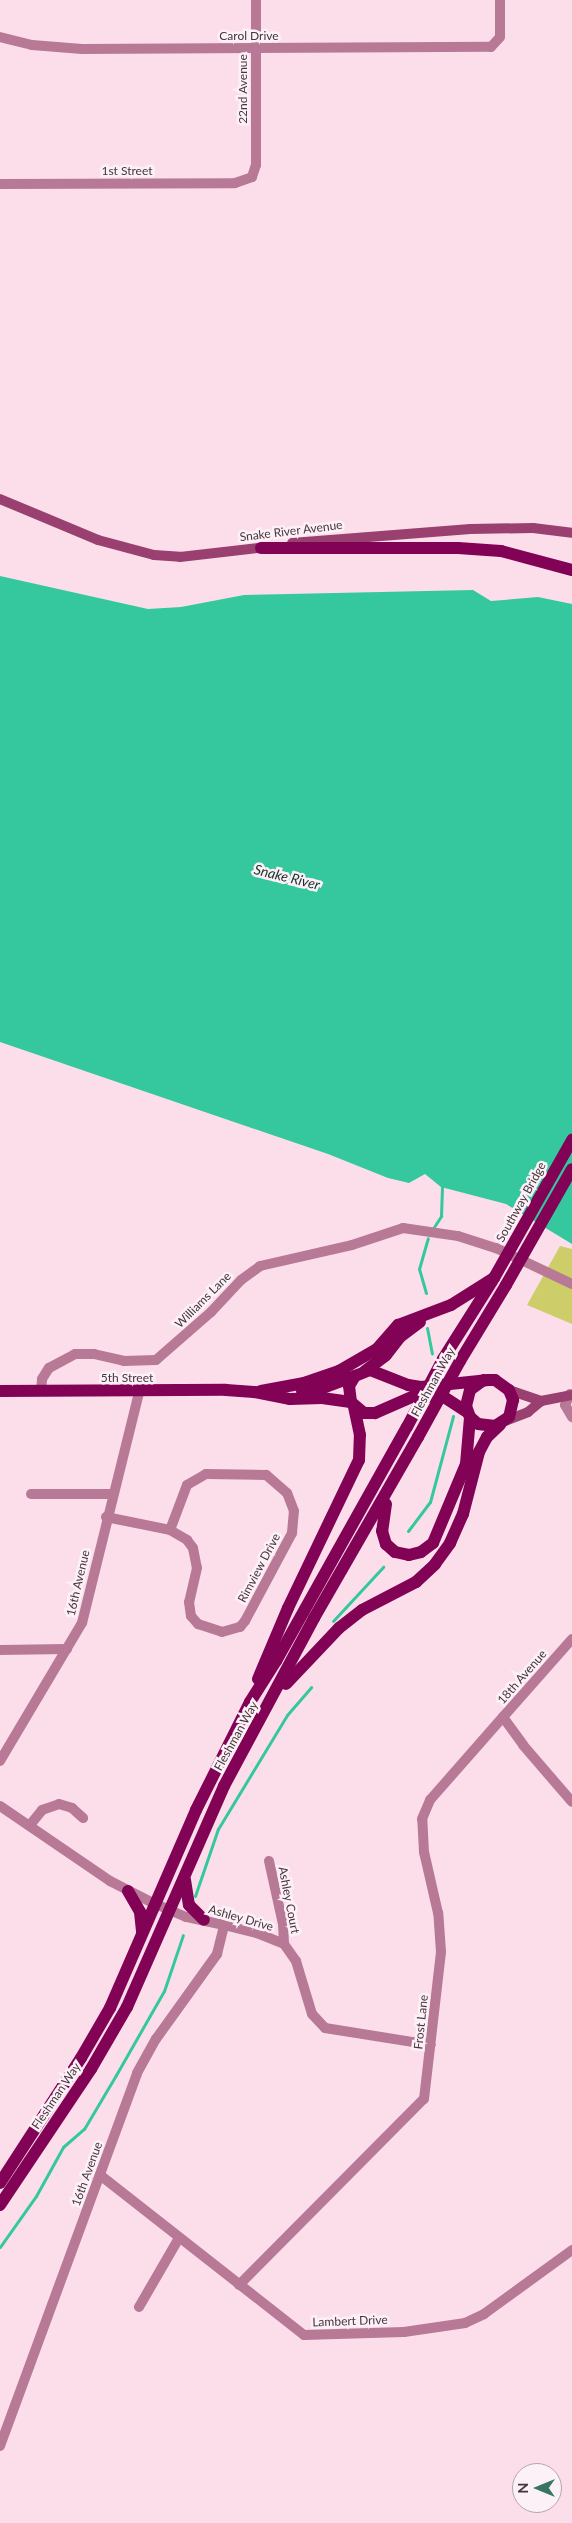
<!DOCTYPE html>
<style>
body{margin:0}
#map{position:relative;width:572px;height:2523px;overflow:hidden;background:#fcdeeb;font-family:Lato,sans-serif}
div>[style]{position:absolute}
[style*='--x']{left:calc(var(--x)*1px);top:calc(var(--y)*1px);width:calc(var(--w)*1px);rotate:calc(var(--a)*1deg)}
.green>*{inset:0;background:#cdce6a}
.water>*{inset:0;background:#35c89e}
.stream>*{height:3px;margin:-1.5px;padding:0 1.5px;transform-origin:1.5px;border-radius:1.5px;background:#35c89e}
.minor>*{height:10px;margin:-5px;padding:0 5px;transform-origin:5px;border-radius:5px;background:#b87997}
.tertiary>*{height:10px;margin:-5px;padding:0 5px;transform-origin:5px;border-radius:5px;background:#b87997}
.secondary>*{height:10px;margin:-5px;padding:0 5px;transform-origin:5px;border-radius:5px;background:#9a4071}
.primary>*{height:12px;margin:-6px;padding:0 6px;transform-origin:6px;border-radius:6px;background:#820256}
.primary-bridge>*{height:12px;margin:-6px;padding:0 6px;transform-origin:6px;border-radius:6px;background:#820256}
span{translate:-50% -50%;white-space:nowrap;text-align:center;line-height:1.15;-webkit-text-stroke:5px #fcf1f6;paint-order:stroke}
.street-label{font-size:12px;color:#48353e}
.water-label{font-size:14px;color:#1b322a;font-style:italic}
.north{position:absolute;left:512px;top:2463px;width:50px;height:50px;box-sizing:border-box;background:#fcf1f6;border:1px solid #b4a6ac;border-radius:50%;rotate:270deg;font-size:14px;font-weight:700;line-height:20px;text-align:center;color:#48353e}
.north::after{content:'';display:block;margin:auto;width:18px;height:22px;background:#387561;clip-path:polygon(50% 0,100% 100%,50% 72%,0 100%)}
</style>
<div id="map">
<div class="green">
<div style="clip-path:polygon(560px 1246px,572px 1249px,572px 1324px,527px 1305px)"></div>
</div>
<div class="water">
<div style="clip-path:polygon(0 576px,148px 609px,181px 607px,244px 595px,473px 590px,491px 601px,538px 597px,572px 604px,572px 1244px,506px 1204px,441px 1187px,425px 1174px,409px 1183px,388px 1178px,328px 1154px,0 1042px)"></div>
</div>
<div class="stream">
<div style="--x:432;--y:1230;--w:17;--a:-57"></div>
<div style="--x:441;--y:1216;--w:32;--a:-88"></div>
<div style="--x:426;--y:1293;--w:25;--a:-106"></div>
<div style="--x:419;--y:1269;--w:32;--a:-74"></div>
<div style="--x:427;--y:1328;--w:26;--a:79"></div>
<div style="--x:408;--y:1531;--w:36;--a:-53"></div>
<div style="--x:430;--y:1502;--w:89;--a:-75"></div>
<div style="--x:333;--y:1621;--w:74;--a:-47.2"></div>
<div style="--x:195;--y:1896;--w:71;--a:-71.1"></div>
<div style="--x:218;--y:1829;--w:133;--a:-58.8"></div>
<div style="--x:287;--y:1715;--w:37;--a:-49"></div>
<div style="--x:0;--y:2247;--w:62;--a:-54.8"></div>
<div style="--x:36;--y:2196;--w:56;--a:-61.1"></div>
<div style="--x:63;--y:2147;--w:28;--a:-41"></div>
<div style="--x:84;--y:2129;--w:63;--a:-59.3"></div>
<div style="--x:116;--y:2075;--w:97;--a:-60.3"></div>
<div style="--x:164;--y:1991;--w:59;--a:-71.3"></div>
</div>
<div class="minor">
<div style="--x:0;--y:37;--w:33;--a:14"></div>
<div style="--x:32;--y:45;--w:50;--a:4.6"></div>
<div style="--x:82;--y:49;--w:409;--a:-0.3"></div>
<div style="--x:491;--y:47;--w:13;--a:-48"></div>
<div style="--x:500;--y:37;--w:37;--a:-90"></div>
<div style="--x:0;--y:184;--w:235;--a:-0.2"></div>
<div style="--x:235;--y:183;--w:18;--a:-19"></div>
<div style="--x:252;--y:177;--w:13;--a:-72"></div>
<div style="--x:256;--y:165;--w:165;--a:-90"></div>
<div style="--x:41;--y:1391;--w:12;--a:-85"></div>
<div style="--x:42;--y:1379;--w:13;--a:-58"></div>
<div style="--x:49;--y:1368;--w:30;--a:-28"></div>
<div style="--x:75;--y:1354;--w:19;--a:0"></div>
<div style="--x:94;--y:1354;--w:31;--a:13"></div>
<div style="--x:124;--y:1361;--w:32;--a:-2"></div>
<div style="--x:156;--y:1360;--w:73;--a:-41.1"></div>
<div style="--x:211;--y:1312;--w:44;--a:-46.8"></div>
<div style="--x:241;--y:1280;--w:24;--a:-36"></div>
<div style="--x:260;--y:1266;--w:94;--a:-12.9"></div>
<div style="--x:352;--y:1245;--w:54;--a:-18.4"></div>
<div style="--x:403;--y:1228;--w:56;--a:8.3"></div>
<div style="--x:458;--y:1236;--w:40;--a:18"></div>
<div style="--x:496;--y:1248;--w:84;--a:25.3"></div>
<div style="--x:570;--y:1394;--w:12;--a:114"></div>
<div style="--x:565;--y:1405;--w:14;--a:60"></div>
<div style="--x:31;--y:1494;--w:80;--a:0"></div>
<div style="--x:106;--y:1517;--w:65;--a:11.5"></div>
<div style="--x:170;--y:1530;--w:20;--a:30"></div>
<div style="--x:187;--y:1540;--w:10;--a:53"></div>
<div style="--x:193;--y:1548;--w:20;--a:79"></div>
<div style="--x:197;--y:1568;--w:35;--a:103"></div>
<div style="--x:189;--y:1602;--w:14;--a:82"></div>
<div style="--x:191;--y:1616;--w:11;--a:49"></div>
<div style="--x:198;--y:1624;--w:25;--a:18"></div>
<div style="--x:222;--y:1632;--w:19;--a:-16"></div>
<div style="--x:240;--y:1627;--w:8;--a:-50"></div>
<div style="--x:245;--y:1621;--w:100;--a:-61.9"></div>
<div style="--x:292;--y:1533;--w:22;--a:-85"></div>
<div style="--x:294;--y:1511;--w:19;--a:-111"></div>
<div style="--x:287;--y:1493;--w:28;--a:-139"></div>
<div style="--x:266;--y:1475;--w:60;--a:-179"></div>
<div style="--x:206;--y:1474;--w:22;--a:150"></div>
<div style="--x:187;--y:1485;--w:48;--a:110.7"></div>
<div style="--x:572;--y:1639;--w:104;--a:131.5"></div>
<div style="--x:503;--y:1717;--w:34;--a:54"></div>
<div style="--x:523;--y:1745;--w:75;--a:49.3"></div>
<div style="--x:0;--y:1650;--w:67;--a:-0.9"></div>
<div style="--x:0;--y:1761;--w:161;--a:-59.3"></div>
<div style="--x:82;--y:1623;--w:238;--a:-76.1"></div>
<div style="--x:0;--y:1806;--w:133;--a:34.3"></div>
<div style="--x:110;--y:1881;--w:51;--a:27.1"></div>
<div style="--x:30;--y:1825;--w:19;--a:-51"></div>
<div style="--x:42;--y:1810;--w:18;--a:-19"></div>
<div style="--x:59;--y:1804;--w:14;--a:17"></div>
<div style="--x:72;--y:1808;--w:15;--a:42"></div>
<div style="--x:269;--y:1861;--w:65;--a:77.5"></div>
<div style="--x:283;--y:1924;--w:20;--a:87"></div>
<div style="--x:224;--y:1925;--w:34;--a:14"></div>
<div style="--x:257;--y:1933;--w:29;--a:22"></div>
<div style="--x:284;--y:1944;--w:21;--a:55"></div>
<div style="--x:296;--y:1961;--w:55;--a:73.2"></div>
<div style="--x:312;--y:2014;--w:19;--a:47"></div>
<div style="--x:325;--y:2028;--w:107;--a:9.1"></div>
<div style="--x:100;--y:2175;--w:259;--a:38.1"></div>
<div style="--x:304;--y:2335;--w:100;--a:-1.7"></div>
<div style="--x:404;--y:2332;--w:62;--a:-8.4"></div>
<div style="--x:465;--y:2323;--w:21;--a:-25"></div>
<div style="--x:484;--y:2314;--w:109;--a:-36"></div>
<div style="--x:239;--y:2285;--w:262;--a:-45.2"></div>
<div style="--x:424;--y:2099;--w:148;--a:-83.4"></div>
<div style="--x:441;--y:1952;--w:39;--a:-94"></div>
<div style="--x:438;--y:1913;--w:63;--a:-102.9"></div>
<div style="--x:424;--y:1852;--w:33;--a:-93"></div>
<div style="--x:422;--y:1819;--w:21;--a:-67"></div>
<div style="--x:430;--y:1800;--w:111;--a:-48.7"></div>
<div style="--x:139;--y:2307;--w:80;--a:-59.9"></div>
</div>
<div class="tertiary">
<div style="--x:0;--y:2446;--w:397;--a:-69.8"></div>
<div style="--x:137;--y:2073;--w:39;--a:-61"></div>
<div style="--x:156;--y:2039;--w:105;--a:-54.3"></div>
<div style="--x:217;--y:1954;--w:30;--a:-76"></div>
<div style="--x:224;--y:1925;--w:39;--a:-168"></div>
<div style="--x:186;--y:1917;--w:34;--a:-157"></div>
</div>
<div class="secondary">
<div style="--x:0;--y:499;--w:106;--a:22.7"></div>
<div style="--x:98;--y:540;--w:58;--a:15"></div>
<div style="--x:154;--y:555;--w:26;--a:4"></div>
<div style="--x:180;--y:557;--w:88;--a:-6.6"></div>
<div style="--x:292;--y:543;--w:179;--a:-4.5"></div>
<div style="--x:470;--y:529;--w:63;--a:-0.9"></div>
<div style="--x:533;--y:528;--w:39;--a:7"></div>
<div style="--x:509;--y:1390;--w:34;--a:19"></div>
<div style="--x:505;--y:1421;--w:25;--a:-21"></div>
<div style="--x:528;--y:1412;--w:17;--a:-40"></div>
<div style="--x:541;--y:1401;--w:32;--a:-11"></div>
</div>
<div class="primary">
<div style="--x:261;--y:548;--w:197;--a:0"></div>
<div style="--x:458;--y:548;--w:43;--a:4"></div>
<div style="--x:501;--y:551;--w:73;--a:15"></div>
<div style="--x:443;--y:1359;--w:93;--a:-57.7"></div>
<div style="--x:460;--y:1361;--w:89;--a:-58.8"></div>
<div style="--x:365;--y:1371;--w:26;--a:-37"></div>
<div style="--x:386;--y:1355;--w:23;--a:-52"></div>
<div style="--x:400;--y:1337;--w:25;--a:-37"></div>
<div style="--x:0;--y:1391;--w:226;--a:-0.3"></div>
<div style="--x:226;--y:1390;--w:28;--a:4"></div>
<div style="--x:254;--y:1392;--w:37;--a:11"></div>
<div style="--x:290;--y:1399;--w:32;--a:-2"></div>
<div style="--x:322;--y:1398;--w:29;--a:8"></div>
<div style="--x:261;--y:1391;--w:44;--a:-10.5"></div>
<div style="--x:304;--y:1383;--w:37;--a:-19"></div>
<div style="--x:339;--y:1371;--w:44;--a:-30.1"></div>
<div style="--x:377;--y:1349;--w:32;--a:-49"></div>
<div style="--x:398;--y:1325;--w:57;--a:-20.7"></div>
<div style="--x:451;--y:1305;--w:51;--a:-32.1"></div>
<div style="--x:302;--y:1391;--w:15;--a:-4"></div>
<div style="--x:317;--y:1390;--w:40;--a:-20.2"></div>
<div style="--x:467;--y:1412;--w:27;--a:-147"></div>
<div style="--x:444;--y:1397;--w:30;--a:-178"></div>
<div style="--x:414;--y:1396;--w:43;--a:156.4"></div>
<div style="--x:375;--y:1413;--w:11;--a:180"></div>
<div style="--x:364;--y:1413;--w:17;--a:-140"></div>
<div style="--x:351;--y:1402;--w:16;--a:-97"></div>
<div style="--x:349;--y:1386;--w:12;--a:-59"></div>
<div style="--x:355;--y:1376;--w:16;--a:-22"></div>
<div style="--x:370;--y:1370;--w:41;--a:21.5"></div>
<div style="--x:408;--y:1385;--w:13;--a:9"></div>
<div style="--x:421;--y:1387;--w:68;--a:-5.9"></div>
<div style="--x:489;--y:1380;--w:6;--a:0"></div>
<div style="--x:495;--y:1380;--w:17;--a:36"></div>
<div style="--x:509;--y:1390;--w:11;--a:68"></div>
<div style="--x:513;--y:1400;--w:17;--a:103"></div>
<div style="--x:509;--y:1417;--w:17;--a:147"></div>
<div style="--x:495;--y:1426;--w:17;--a:-173"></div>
<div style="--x:478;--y:1424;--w:11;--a:-139"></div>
<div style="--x:470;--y:1417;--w:12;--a:-110"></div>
<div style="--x:466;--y:1406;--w:16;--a:-76"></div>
<div style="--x:470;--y:1390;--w:17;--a:-36"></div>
<div style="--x:386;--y:1504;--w:27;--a:98"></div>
<div style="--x:382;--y:1531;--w:14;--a:73"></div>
<div style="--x:386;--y:1544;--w:12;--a:42"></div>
<div style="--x:395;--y:1552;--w:14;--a:12"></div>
<div style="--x:409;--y:1555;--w:12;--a:-14"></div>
<div style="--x:421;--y:1552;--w:15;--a:-37"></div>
<div style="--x:433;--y:1543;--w:86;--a:-67.3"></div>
<div style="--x:466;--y:1464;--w:47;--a:-85.1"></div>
<div style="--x:258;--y:1679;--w:77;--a:-67.1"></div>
<div style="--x:288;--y:1608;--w:164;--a:-64.4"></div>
<div style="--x:359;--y:1460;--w:25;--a:-88"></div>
<div style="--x:360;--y:1435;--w:29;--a:-102"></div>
<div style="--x:286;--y:1684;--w:77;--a:-46.6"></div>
<div style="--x:339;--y:1628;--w:29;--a:-38"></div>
<div style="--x:362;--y:1610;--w:61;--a:-27.4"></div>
<div style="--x:416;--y:1582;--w:26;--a:-43"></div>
<div style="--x:435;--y:1564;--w:26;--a:-54"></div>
<div style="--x:450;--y:1543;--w:32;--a:-66"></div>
<div style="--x:463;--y:1514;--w:64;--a:-75.5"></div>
<div style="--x:479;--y:1452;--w:17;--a:-62"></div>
<div style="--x:487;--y:1437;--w:18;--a:-43"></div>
<div style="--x:185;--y:1880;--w:25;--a:81"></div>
<div style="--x:189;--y:1905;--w:21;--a:45"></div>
<div style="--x:128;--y:1891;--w:24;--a:60"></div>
<div style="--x:140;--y:1912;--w:20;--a:84"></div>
<div style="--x:0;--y:2183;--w:149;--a:-57.1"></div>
<div style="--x:81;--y:2058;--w:58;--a:-59.9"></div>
<div style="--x:110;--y:2008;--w:216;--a:-66.5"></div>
<div style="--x:196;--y:1810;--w:121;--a:-63.4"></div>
<div style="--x:250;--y:1702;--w:49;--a:-57.6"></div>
<div style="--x:276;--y:1661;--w:268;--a:-60.8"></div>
<div style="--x:0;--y:2205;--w:164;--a:-56.2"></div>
<div style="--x:91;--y:2069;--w:72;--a:-59.9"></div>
<div style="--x:127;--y:2007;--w:241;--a:-66.3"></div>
<div style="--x:224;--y:1786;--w:191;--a:-61.8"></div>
<div style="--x:314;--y:1618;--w:209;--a:-60.1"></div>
</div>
<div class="primary-bridge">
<div style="--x:494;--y:1278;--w:159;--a:-60.5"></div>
<div style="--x:506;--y:1285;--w:133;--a:-60.4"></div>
<div style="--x:407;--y:1427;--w:77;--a:-62.1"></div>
<div style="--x:418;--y:1437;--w:87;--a:-61.1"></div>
</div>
<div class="street-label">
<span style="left:249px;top:36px">Carol Drive</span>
<span style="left:243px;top:89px;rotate:-90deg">22nd Avenue</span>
<span style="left:127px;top:171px">1st Street</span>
<span style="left:291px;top:531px;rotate:-7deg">Snake River Avenue</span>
<span style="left:521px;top:1202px;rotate:-61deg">Southway Bridge</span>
<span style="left:203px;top:1300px;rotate:-45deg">Williams Lane</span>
<span style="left:127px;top:1378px">5th Street</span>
<span style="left:433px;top:1382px;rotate:-61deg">Fleshman Way</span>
<span style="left:259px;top:1568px;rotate:-62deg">Rimview Drive</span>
<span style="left:78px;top:1583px;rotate:-77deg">16th Avenue</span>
<span style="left:522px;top:1677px;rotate:-49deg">18th Avenue</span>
<span style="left:236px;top:1736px;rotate:-61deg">Fleshman Way</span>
<span style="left:289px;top:1900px;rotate:79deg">Ashley Court</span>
<span style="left:241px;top:1918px;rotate:16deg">Ashley Drive</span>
<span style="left:421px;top:2022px;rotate:-84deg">Frost Lane</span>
<span style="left:56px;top:2096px;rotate:-56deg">Fleshman Way</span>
<span style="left:87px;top:2174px;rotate:-70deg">16th Avenue</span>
<span style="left:350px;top:2321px;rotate:-2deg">Lambert Drive</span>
</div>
<div class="water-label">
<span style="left:287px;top:877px;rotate:14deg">Snake River</span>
</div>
<div class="north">N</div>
</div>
